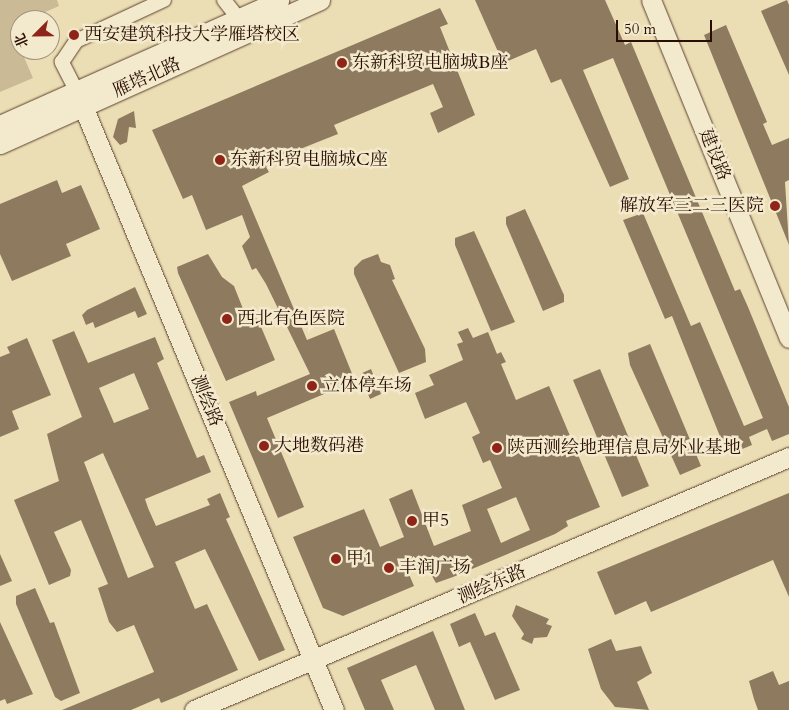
<!DOCTYPE html>
<meta charset="utf-8">
<style>
body{margin:0}
#map{position:relative;width:789px;height:710px;overflow:hidden;background:#ecdeb4;font-family:Cardo,"Noto Serif SC",serif}
div>[style]{position:absolute}
[style*='--x']{left:calc(var(--x)*1px);top:calc(var(--y)*1px);width:calc(var(--w)*1px);rotate:calc(var(--a)*1deg)}
.green>*{inset:0;background:#cbba96}
.building>*{inset:0;background:#8e7a5e}
.roads{filter:drop-shadow(0 0 1px #5a412e) drop-shadow(0 0 1px #5a412e)}
.street>*{height:14px;margin:-7px;padding:0 7px;transform-origin:7px;border-radius:7px;background:#f3eace}
.secondary>*{height:19px;margin:-9.5px;padding:0 9.5px;transform-origin:9.5px;border-radius:9.5px;background:#f3eace}
.dots>*{width:14px;height:14px;translate:-50% -50%;box-sizing:border-box;border:2px solid #f3eace;border-radius:50%}
span{translate:-50% -50%;white-space:nowrap;text-align:center;line-height:1.15;-webkit-text-stroke:5px #f3eace;paint-order:stroke}
.poi-label{font-size:18px;color:#290d01}
.left{translate:0 -50%;text-align:left}
.right{translate:-100% -50%;text-align:right}
.street-label{font-size:18px;color:#290d01}
.north{position:absolute;left:10px;top:10px;width:50px;height:50px;box-sizing:border-box;background:#f3eace;border:1px solid #a2927c;border-radius:50%;rotate:247deg;font-size:14px;font-weight:700;line-height:20px;text-align:center;color:#290d01}
.north::after{content:'';display:block;margin:auto;width:18px;height:22px;background:#8f2418;clip-path:polygon(50% 0,100% 100%,50% 72%,0 100%)}
.scale{position:absolute;left:616px;top:20px;width:96px;height:22px;box-sizing:border-box;border:2px solid #290d01;border-top:0;padding-left:6px;font-size:15px;line-height:18px;white-space:nowrap;color:#290d01;-webkit-text-stroke:4px #f3eace;paint-order:stroke}
</style>
<div id="map">
<div class="green">
<div style="clip-path:polygon(0 0,57px 0,59px 6px,11px 27px,33px 78px,0 92px)"></div>
</div>
<div class="building">
<div style="clip-path:polygon(475px 0,605px 0,625px 45px,631px 42px,735px 291px,740px 289px,748px 307px,789px 407px,789px 434px,772px 441px,767px 429px,749px 437px,752px 445px,730px 454px,725px 449px,672px 316px,665px 319px,623px 220px,643px 213px,691px 326px,700px 322px,744px 426px,763px 418px,613px 58px,583px 70px,629px 179px,610px 187px,561px 79px,551px 83px,536px 49px,503px 63px)"></div>
<div style="clip-path:polygon(787px 0,789px 5px,789px 75px,761px 11px)"></div>
<div style="clip-path:polygon(440px 8px,448px 24px,440px 27px,475px 115px,438px 133px,430px 113px,443px 107px,433px 84px,334px 125px,338px 134px,275px 159px,266px 167px,269px 172px,242px 186px,307px 340px,334px 329px,355px 381px,267px 418px,304px 507px,278px 518px,229px 402px,256px 391px,257px 396px,310px 374px,266px 284px,256px 268px,252px 270px,242px 246px,250px 237px,242px 215px,206px 230px,192px 195px,183px 199px,152px 130px)"></div>
<div style="clip-path:polygon(726px 25px,767px 122px,763px 124px,772px 145px,789px 138px,789px 180px,785px 182px,789px 245px,704px 35px)"></div>
<div style="clip-path:polygon(134px 111px,136px 128px,129px 127px,127px 142px,120px 145px,113px 137px,118px 119px)"></div>
<div style="clip-path:polygon(57px 180px,62px 193px,81px 185px,100px 229px,66px 244px,71px 256px,12px 281px,0 254px,0 204px)"></div>
<div style="clip-path:polygon(525px 209px,564px 295px,564px 302px,543px 311px,506px 224px,506px 217px)"></div>
<div style="clip-path:polygon(474px 231px,515px 322px,491px 331px,455px 245px,455px 238px)"></div>
<div style="clip-path:polygon(208px 254px,222px 277px,234px 286px,245px 314px,251px 311px,259px 322px,275px 360px,226px 381px,178px 273px,177px 267px)"></div>
<div style="clip-path:polygon(378px 254px,381px 262px,390px 265px,395px 279px,392px 280px,425px 349px,426px 362px,399px 373px,354px 274px,354px 268px,362px 260px)"></div>
<div style="clip-path:polygon(135px 287px,147px 314px,138px 318px,135px 311px,95px 328px,93px 322px,86px 325px,82px 315px,87px 310px)"></div>
<div style="clip-path:polygon(evenodd,468px 328px,473px 338px,488px 332px,497px 354px,501px 352px,506px 362px,501px 364px,516px 400px,549px 386px,600px 507px,566px 521px,568px 526px,555px 534px,453px 577px,436px 583px,427px 567px,408px 572px,414px 586px,343px 616px,323px 608px,293px 537px,364px 509px,380px 547px,404px 537px,389px 499px,412px 489px,434px 546px,471px 531px,462px 505px,502px 488px,490px 460px,483px 463px,472px 437px,480px 433px,466px 402px,425px 419px,415px 393px,434px 385px,429px 375px,463px 360px,457px 344px,463px 342px,458px 332px,468px 328px,516px 497px,530px 530px,501px 543px,487px 509px,516px 497px)"></div>
<div style="clip-path:polygon(evenodd,74px 331px,88px 363px,155px 337px,164px 359px,157px 363px,197px 458px,204px 455px,211px 472px,145px 499px,148px 508px,156px 526px,210px 505px,207px 499px,220px 493px,230px 517px,226px 519px,285px 650px,259px 661px,205px 549px,175px 562px,195px 609px,207px 604px,238px 670px,176px 697px,161px 703px,159px 698px,131px 710px,62px 710px,154px 672px,134px 625px,117px 632px,109px 622px,98px 588px,108px 584px,81px 520px,54px 532px,71px 570px,70px 576px,49px 585px,14px 500px,59px 481px,47px 434px,82px 417px,52px 340px,74px 331px,134px 373px,149px 409px,114px 423px,99px 388px,134px 373px,74px 331px,103px 453px,154px 567px,128px 578px,84px 462px,103px 453px)"></div>
<div style="clip-path:polygon(27px 338px,51px 395px,12px 411px,19px 429px,0 437px,0 357px,10px 353px,7px 347px)"></div>
<div style="clip-path:polygon(650px 344px,701px 466px,680px 475px,630px 365px,628px 353px)"></div>
<div style="clip-path:polygon(371px 369px,381px 394px,370px 399px,360px 374px)"></div>
<div style="clip-path:polygon(600px 369px,649px 486px,622px 497px,573px 380px)"></div>
<div style="clip-path:polygon(789px 493px,789px 597px,773px 560px,651px 612px,646px 601px,615px 615px,597px 572px)"></div>
<div style="clip-path:polygon(0 554px,12px 581px,0 586px)"></div>
<div style="clip-path:polygon(35px 588px,50px 623px,54px 622px,80px 693px,61px 701px,55px 697px,16px 604px,16px 596px)"></div>
<div style="clip-path:polygon(516px 605px,549px 619px,546px 624px,552px 626px,547px 637px,534px 638px,532px 644px,521px 639px,524px 634px,512px 616px)"></div>
<div style="clip-path:polygon(475px 613px,485px 636px,495px 632px,520px 690px,495px 700px,470px 642px,459px 647px,450px 624px)"></div>
<div style="clip-path:polygon(0 622px,33px 694px,7px 704px,5px 699px,0 701px)"></div>
<div style="clip-path:polygon(433px 631px,465px 710px,435px 710px,416px 665px,381px 680px,394px 710px,365px 710px,347px 668px)"></div>
<div style="clip-path:polygon(611px 639px,616px 651px,641px 646px,652px 673px,637px 682px,649px 710px,615px 707px,601px 689px,588px 649px)"></div>
<div style="clip-path:polygon(773px 671px,779px 685px,789px 681px,789px 710px,758px 710px,754px 699px,749px 681px)"></div>
</div>
<div class="roads">
<div class="street">
<div style="--x:224;--y:0;--w:23;--a:52"></div>
<div style="--x:77;--y:92;--w:34;--a:-117"></div>
<div style="--x:62;--y:62;--w:25;--a:-56"></div>
<div style="--x:76;--y:41;--w:97;--a:-25"></div>
</div>
<div class="secondary">
<div style="--x:651;--y:0;--w:365;--a:67.8"></div>
<div style="--x:77;--y:92;--w:669;--a:67.42"></div>
<div style="--x:0;--y:125;--w:306;--a:-24.1"></div>
<div style="--x:0;--y:144;--w:351;--a:-24.2"></div>
<div style="--x:194;--y:710;--w:647;--a:-23.04"></div>
</div>
</div>
<div class="dots">
<div style="left:74px;top:35px;background:#8f2418"></div>
<div style="left:342px;top:63px;background:#8f2418"></div>
<div style="left:220px;top:160px;background:#8f2418"></div>
<div style="left:775px;top:206px;background:#8f2418"></div>
<div style="left:227px;top:319px;background:#8f2418"></div>
<div style="left:312px;top:386px;background:#8f2418"></div>
<div style="left:264px;top:446px;background:#8f2418"></div>
<div style="left:497px;top:448px;background:#8f2418"></div>
<div style="left:412px;top:521px;background:#8f2418"></div>
<div style="left:336px;top:559px;background:#8f2418"></div>
<div style="left:389px;top:568px;background:#8f2418"></div>
</div>
<div class="poi-label">
<span class="left" style="left:84px;top:35px">西安建筑科技大学雁塔校区</span>
<span class="left" style="left:352px;top:63px">东新科贸电脑城B座</span>
<span class="left" style="left:230px;top:160px">东新科贸电脑城C座</span>
<span class="right" style="left:764px;top:206px">解放军三二三医院</span>
<span class="left" style="left:237px;top:319px">西北有色医院</span>
<span class="left" style="left:322px;top:386px">立体停车场</span>
<span class="left" style="left:274px;top:446px">大地数码港</span>
<span class="left" style="left:507px;top:448px">陕西测绘地理信息局外业基地</span>
<span class="left" style="left:422px;top:521px">甲5</span>
<span class="left" style="left:346px;top:559px">甲1</span>
<span class="left" style="left:399px;top:568px">丰润广场</span>
</div>
<div class="street-label">
<span style="left:147px;top:78px;rotate:-24deg">雁塔北路</span>
<span style="left:714px;top:155px;rotate:68deg">建设路</span>
<span style="left:206px;top:401px;rotate:68deg">测绘路</span>
<span style="left:492px;top:585px;rotate:-23deg">测绘东路</span>
</div>
<div class="north">北</div>
<div class="scale">50 m</div>
</div>
